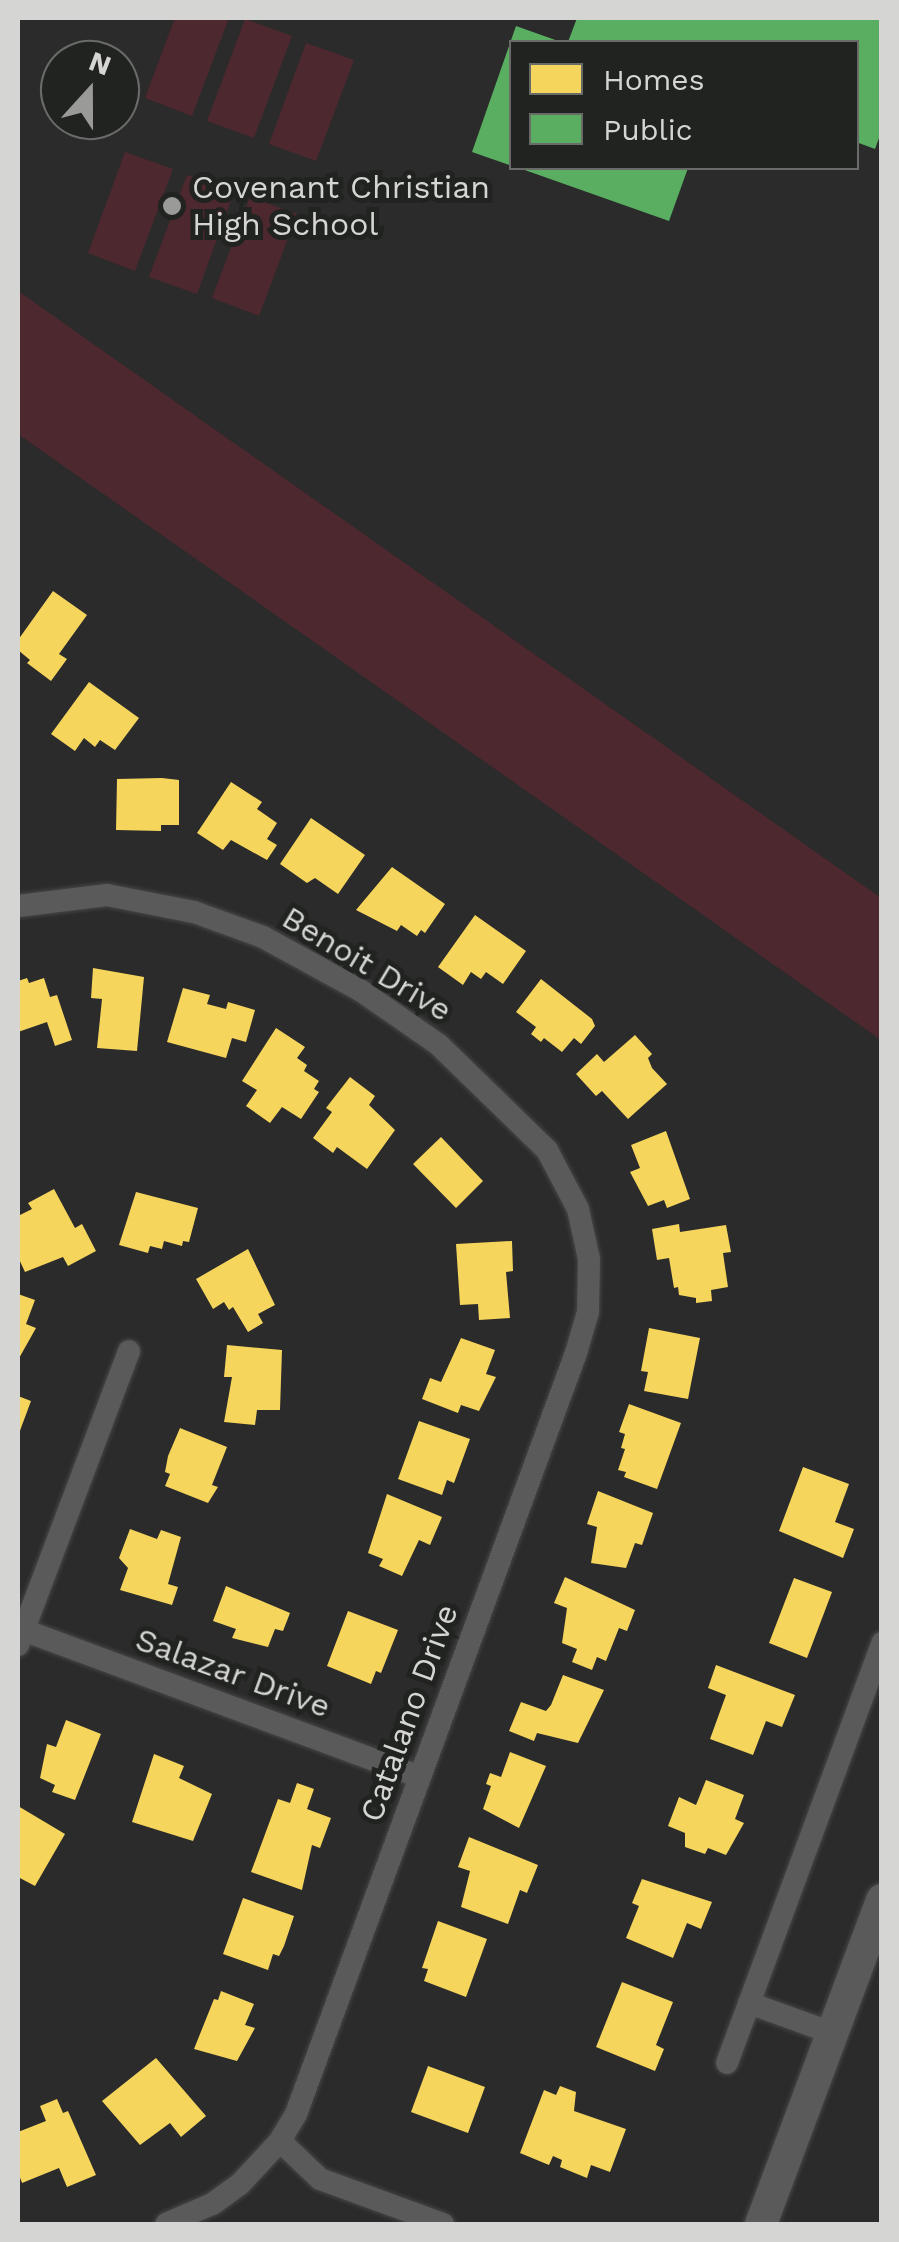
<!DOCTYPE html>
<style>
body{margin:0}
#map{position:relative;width:899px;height:2242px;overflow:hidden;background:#2b2b2b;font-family:"Work Sans",sans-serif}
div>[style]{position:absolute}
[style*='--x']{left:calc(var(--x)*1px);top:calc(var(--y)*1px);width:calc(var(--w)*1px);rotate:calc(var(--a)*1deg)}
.green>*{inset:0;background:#4e282f}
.homes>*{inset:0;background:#f6d55c}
.public>*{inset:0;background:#5aae61}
.roads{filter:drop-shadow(0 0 2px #464646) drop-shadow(0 0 2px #464646)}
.minor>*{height:22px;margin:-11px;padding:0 11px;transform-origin:11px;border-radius:11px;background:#5a5a5a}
.secondary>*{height:32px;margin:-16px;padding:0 16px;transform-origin:16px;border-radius:16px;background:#5a5a5a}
.dots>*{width:28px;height:28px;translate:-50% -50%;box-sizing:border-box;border:5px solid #212320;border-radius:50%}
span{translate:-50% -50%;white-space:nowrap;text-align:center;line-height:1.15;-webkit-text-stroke:10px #212320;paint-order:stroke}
.poi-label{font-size:32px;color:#d5d6d4}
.left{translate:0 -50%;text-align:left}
.street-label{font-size:32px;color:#d5d6d4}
.frame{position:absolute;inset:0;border:20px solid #d5d6d4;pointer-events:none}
.legend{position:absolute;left:509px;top:40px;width:350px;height:130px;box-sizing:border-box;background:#212320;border:2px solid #696b68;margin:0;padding:12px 18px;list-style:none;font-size:30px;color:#d5d6d4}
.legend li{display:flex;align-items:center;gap:20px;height:50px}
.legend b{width:50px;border:2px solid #696b68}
.north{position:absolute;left:40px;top:40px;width:100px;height:100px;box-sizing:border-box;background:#212320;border:2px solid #696b68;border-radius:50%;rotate:21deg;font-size:28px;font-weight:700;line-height:40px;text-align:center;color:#d5d6d4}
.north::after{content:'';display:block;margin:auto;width:35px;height:45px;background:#9a9a99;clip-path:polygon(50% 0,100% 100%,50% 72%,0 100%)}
</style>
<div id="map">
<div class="green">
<div style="clip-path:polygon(175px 18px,229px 18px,192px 116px,145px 98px)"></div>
<div style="clip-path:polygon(245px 19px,292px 36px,254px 138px,207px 121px)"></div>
<div style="clip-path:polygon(306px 43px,354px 60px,316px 161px,269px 144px)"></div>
<div style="clip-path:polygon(125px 152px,173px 169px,135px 271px,88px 253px)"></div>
<div style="clip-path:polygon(187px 175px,234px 192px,197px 294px,149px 277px)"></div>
<div style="clip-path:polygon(250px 197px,297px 214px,259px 316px,212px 298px)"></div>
<div style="clip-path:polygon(18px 291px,881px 898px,881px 1040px,18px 434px)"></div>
</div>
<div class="homes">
<div style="clip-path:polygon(53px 591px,87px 615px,59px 654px,67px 659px,51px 681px,27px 663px,30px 660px,18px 650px,18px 640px)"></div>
<div style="clip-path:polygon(89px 682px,139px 718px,115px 750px,100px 740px,95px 747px,84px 738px,75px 751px,51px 734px)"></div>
<div style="clip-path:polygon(162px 778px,179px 780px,179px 825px,161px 825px,161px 831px,116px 830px,117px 779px)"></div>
<div style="clip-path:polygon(231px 782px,262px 802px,257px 809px,277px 823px,267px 839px,277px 845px,267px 860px,231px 840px,223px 850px,197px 833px)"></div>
<div style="clip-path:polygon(311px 818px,365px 855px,338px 894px,315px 878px,307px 883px,280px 864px)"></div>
<div style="clip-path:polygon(392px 867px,445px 904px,425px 933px,421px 930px,417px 936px,401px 925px,397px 931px,356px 910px)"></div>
<div style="clip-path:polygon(475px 915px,526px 951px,503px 984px,486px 972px,481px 979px,471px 972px,463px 985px,438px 967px)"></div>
<div style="clip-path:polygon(93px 968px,144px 977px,137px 1051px,97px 1048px,102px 999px,91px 998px)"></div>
<div style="clip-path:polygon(27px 978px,29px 983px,44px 978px,50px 997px,57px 995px,72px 1040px,55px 1046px,47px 1022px,18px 1032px,18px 981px)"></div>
<div style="clip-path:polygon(541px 979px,592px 1019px,595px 1026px,581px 1044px,574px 1038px,562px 1052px,544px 1038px,541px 1042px,531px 1034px,536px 1027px,516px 1012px)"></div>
<div style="clip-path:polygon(183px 988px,210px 995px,207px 1004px,226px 1009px,228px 1002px,255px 1010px,246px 1042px,232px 1038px,226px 1058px,167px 1042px)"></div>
<div style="clip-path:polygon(276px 1028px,305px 1047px,297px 1058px,307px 1065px,304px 1071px,319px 1081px,314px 1089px,319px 1092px,301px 1119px,282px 1107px,270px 1123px,246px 1106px,257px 1090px,242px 1081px)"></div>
<div style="clip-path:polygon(635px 1035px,652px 1054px,648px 1058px,652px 1068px,667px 1084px,628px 1119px,602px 1091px,596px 1096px,576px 1074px,597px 1054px,604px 1062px)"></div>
<div style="clip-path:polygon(350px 1077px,375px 1096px,369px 1105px,395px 1130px,367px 1169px,337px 1147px,333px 1153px,313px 1138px,332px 1112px,326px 1108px)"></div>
<div style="clip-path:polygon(666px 1131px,690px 1199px,667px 1208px,664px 1200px,648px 1206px,630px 1172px,640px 1168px,631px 1145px)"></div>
<div style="clip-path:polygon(441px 1137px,483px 1181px,456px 1208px,413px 1164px)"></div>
<div style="clip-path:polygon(54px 1189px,75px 1228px,82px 1224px,96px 1251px,68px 1266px,63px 1257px,25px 1272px,18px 1257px,18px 1216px,32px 1209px,28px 1203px)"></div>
<div style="clip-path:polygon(136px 1192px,198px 1208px,189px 1242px,183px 1241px,182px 1246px,164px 1241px,162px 1249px,150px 1246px,148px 1253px,119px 1245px)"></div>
<div style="clip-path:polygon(679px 1224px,680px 1232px,726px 1225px,731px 1252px,723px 1253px,728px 1287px,711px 1290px,712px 1301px,696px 1303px,696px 1298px,679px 1295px,678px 1287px,674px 1288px,669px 1258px,657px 1260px,652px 1229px)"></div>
<div style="clip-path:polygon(512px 1241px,513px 1271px,506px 1272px,510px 1318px,479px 1320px,478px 1304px,460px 1305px,456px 1244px)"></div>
<div style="clip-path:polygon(248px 1249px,275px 1305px,258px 1314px,263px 1323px,248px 1332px,233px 1307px,229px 1310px,224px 1302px,213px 1309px,196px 1279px)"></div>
<div style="clip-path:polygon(18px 1294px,35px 1300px,26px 1324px,36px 1328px,18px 1360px)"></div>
<div style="clip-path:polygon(649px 1328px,700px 1338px,688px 1399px,644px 1391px,648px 1372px,641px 1371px)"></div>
<div style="clip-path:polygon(461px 1338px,495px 1350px,486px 1374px,496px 1377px,479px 1411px,461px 1405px,458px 1413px,422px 1399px,430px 1378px,441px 1382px)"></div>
<div style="clip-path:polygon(227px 1345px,282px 1350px,280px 1410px,257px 1410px,255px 1425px,224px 1422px,232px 1377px,224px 1377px)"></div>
<div style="clip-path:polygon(18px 1396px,31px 1401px,18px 1436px)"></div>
<div style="clip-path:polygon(629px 1404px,681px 1423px,657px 1489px,624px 1477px,626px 1472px,618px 1470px,625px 1449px,621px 1448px,625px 1434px,619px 1432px)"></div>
<div style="clip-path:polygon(419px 1421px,470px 1439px,454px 1483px,447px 1480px,442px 1495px,398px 1479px)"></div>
<div style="clip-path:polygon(180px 1428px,227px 1447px,212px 1485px,218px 1487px,208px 1503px,165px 1486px,170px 1474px,165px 1472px,168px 1456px)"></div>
<div style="clip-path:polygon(803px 1467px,849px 1484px,835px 1522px,854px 1529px,843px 1558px,779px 1531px)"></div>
<div style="clip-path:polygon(598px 1491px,653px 1513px,642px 1545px,635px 1543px,626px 1568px,591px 1563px,597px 1527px,587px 1524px)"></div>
<div style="clip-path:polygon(387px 1494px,442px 1517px,430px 1545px,419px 1540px,402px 1576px,379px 1566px,383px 1559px,368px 1553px)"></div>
<div style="clip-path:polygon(130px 1529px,157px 1539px,161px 1530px,181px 1537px,168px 1584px,178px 1587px,172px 1605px,120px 1590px,128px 1568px,119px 1558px)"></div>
<div style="clip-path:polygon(565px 1577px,635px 1610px,627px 1631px,619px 1628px,606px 1661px,597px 1657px,592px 1670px,572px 1662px,577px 1649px,562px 1643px,567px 1608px,554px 1603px)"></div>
<div style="clip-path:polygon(794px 1578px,832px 1592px,807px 1658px,769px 1643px)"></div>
<div style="clip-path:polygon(226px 1586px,290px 1613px,283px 1631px,275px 1629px,268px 1647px,232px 1638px,236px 1629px,213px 1621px)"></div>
<div style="clip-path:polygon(348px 1611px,398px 1630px,381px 1673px,376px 1671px,371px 1684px,327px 1666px)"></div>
<div style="clip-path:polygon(716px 1665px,795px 1695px,782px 1727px,766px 1721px,753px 1755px,710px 1739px,726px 1695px,708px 1688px)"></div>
<div style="clip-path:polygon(563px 1675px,604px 1690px,578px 1743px,537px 1733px,534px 1741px,509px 1731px,521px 1702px,546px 1711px,551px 1705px)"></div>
<div style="clip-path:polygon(66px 1720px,101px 1734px,75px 1800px,52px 1792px,55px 1785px,40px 1778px,47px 1744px,56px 1747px)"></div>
<div style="clip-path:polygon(510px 1752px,546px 1766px,519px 1828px,483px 1809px,491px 1786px,486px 1784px,490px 1773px,501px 1777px)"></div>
<div style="clip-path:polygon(154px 1754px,184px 1766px,179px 1778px,212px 1794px,193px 1841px,132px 1822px)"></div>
<div style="clip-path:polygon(706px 1780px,744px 1795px,735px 1819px,744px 1823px,726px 1855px,708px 1848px,705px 1854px,685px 1847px,685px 1833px,668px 1826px,679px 1797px,696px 1805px)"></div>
<div style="clip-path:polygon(297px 1783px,314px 1789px,307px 1809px,331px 1818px,320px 1848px,312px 1845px,302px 1890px,251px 1872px,278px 1799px,290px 1803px)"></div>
<div style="clip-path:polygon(18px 1806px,65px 1834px,35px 1886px,18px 1877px)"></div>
<div style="clip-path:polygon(469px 1837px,538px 1865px,527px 1893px,520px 1890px,508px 1924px,461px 1907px,470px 1871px,458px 1867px)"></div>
<div style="clip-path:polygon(642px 1879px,712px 1902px,701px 1929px,687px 1923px,673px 1958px,626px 1938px,639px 1906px,632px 1903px)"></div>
<div style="clip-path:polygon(243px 1898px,294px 1916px,284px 1946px,279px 1956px,273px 1954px,268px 1970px,223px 1954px)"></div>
<div style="clip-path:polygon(438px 1921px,487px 1939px,466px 1997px,424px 1981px,428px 1969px,422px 1968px)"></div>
<div style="clip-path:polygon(622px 1982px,673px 2002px,656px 2045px,664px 2049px,655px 2071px,596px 2047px)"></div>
<div style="clip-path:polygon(221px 1991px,254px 2004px,245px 2025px,255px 2028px,237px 2061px,194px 2049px,214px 1999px,218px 2000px)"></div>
<div style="clip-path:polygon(156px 2058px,206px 2116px,181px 2137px,170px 2123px,140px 2145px,102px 2101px)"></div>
<div style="clip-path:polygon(428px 2066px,485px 2087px,468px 2133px,411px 2112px)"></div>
<div style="clip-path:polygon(560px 2086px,576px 2092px,574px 2111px,626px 2129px,610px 2172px,591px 2165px,587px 2178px,560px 2167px,562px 2160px,553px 2156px,549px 2165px,520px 2153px,544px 2090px,556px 2095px)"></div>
<div style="clip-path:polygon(57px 2099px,63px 2113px,68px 2111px,96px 2175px,67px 2187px,59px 2168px,22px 2183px,18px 2172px,18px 2132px,46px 2121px,40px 2106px)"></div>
</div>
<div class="public">
<div style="clip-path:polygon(577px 18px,882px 18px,882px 130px,875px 149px,856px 142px,856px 42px,568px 42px)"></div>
<div style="clip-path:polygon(516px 26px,561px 42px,512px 42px,512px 166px,472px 152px)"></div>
<div style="clip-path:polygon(519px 168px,688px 168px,669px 221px)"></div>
</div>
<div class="roads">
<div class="minor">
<div style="--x:18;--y:906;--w:90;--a:-7"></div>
<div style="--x:107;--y:895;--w:89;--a:11.1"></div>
<div style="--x:194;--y:912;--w:73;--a:19.9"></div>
<div style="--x:263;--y:937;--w:111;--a:28.7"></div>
<div style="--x:360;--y:990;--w:96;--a:34.8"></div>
<div style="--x:439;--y:1045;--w:151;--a:44.2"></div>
<div style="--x:547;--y:1150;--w:67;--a:62.3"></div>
<div style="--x:578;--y:1209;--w:51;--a:77.6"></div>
<div style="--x:589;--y:1259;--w:53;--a:91.1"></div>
<div style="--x:588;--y:1312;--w:43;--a:106.3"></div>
<div style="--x:576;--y:1353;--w:811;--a:110.2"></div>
<div style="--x:296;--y:2114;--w:31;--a:121"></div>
<div style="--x:280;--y:2141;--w:59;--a:132.9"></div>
<div style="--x:240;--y:2184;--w:34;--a:144"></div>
<div style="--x:212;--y:2204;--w:50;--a:156.5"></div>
<div style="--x:23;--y:1630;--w:423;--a:20.3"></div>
<div style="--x:18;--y:1645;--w:314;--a:-69.3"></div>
<div style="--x:749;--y:2003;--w:88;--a:19.9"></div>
<div style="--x:727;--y:2063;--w:448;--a:-69.7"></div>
<div style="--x:280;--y:2141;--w:55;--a:43.5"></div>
<div style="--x:320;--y:2179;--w:131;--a:20.1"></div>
</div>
<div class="secondary">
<div style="--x:761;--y:2224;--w:346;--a:-69.5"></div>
</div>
</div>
<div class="dots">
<div style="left:172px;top:206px;background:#9a9a99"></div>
</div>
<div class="poi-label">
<span class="left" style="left:192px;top:206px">Covenant Christian<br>High School</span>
</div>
<div class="street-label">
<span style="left:367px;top:964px;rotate:31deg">Benoit Drive</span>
<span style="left:233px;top:1673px;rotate:20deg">Salazar Drive</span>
<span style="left:409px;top:1713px;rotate:-70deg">Catalano Drive</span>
</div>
<div class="frame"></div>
<ul class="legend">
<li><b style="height:28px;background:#f6d55c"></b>Homes</li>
<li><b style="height:28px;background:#5aae61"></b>Public</li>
</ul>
<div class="north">N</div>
</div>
